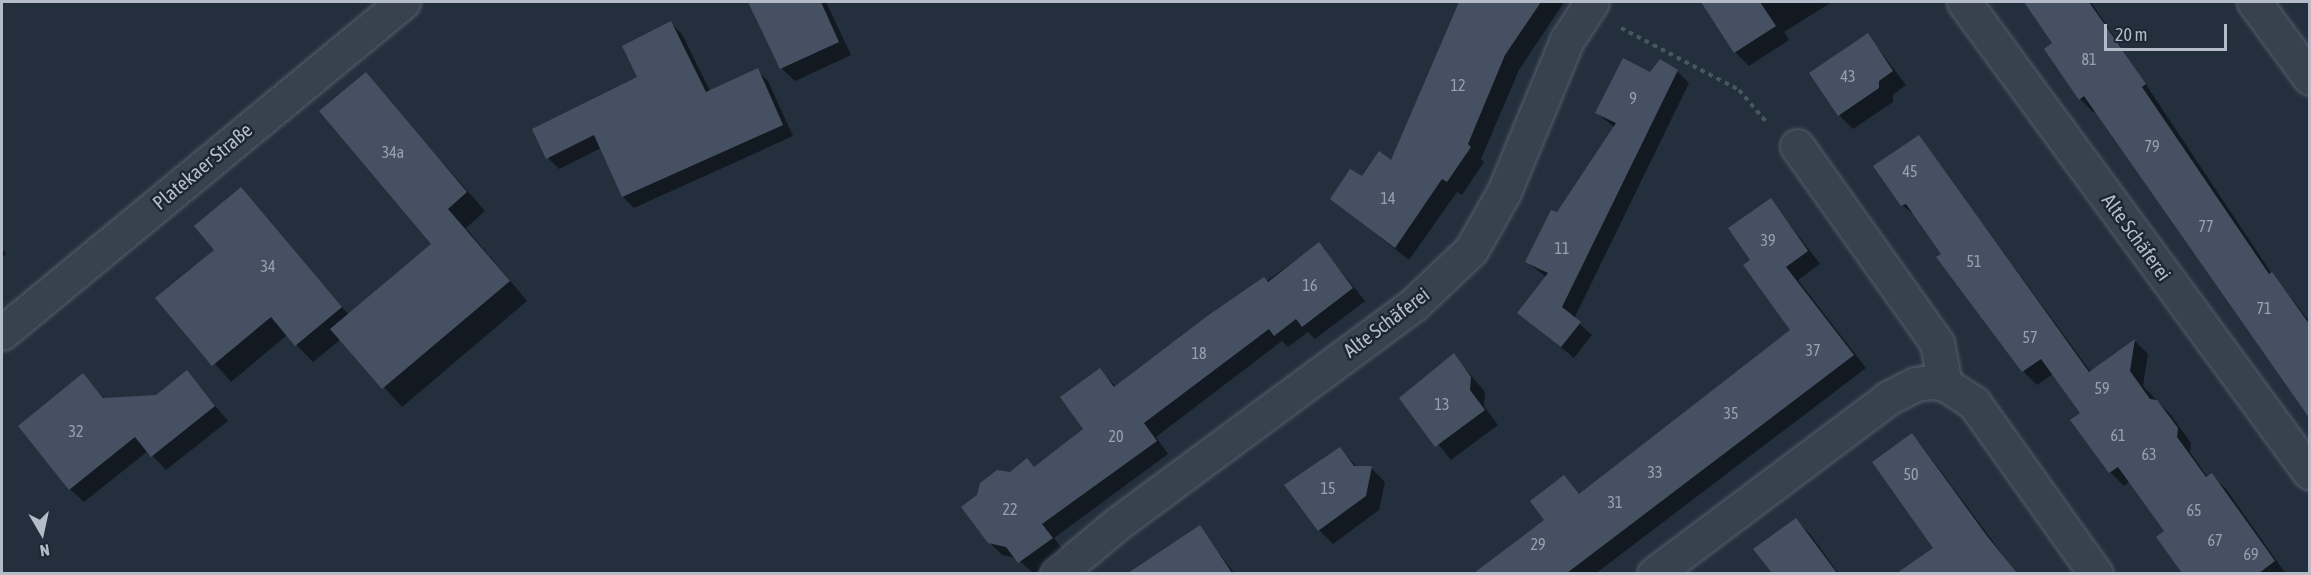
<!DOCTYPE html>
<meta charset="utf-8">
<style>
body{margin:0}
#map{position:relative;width:2311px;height:575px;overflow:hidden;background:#242f3e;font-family:"Asap Condensed",sans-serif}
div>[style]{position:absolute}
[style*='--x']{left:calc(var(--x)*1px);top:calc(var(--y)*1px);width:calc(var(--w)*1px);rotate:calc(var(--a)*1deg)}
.shadow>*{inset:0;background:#0007}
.building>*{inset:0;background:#455162}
.path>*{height:4px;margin-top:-2px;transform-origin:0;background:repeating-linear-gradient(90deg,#44595c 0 4.5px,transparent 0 9px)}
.roads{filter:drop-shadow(0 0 2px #565f6c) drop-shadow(0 0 2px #565f6c)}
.minor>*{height:33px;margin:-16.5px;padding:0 16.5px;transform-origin:16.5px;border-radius:16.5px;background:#38414e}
span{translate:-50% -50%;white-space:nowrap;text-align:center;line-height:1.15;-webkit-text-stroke:5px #1d2633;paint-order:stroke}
.number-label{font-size:16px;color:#98a1af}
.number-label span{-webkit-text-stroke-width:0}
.street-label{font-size:20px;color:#b4bcc9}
.frame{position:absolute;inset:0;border:3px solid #b4bcc9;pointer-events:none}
.north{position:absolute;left:12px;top:503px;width:60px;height:60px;-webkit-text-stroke:4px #1d2633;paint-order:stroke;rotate:171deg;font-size:16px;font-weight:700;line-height:24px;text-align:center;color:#b4bcc9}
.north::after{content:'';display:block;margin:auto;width:21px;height:27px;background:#b4bcc9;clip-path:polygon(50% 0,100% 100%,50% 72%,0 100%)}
.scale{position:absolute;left:2104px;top:24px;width:123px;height:27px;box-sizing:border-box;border:3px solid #b4bcc9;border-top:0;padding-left:8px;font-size:18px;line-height:21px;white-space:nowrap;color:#b4bcc9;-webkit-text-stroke:4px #1d2633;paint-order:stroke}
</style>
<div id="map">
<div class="shadow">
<div style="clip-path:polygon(750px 2px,826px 2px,851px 55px,795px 81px,782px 69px)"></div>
<div style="clip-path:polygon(1478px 2px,1564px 2px,1519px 70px,1481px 159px,1484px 162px,1462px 195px,1457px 192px,1409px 260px,1332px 199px,1391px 162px,1448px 46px)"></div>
<div style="clip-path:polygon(1713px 2px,1832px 2px,1784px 32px,1789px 40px,1749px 66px,1735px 52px,1706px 6px)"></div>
<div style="clip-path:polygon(2026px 2px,2091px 2px,2272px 274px,2310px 322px,2310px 414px,2096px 110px,2093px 112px,2080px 99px,2046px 50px,2054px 44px)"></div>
<div style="clip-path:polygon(671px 23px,682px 34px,710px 91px,757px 70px,768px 81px,793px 136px,634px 208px,623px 197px,601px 148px,559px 169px,548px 158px,639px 77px)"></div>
<div style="clip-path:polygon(1868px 35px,1906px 85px,1893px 95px,1893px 102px,1853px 129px,1839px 115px)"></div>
<div style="clip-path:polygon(1677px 71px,1689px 83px,1574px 319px,1592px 335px,1574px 358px,1519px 312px,1546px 277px,1527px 262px,1615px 128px,1597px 113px,1651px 74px)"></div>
<div style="clip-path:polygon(365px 74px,485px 211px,466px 228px,527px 301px,402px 407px,341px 339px,313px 362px,287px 335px,231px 382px,157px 298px,216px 250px,240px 189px,349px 315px,433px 244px)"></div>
<div style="clip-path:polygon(1919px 137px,2091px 372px,2135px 341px,2148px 354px,2143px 386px,2171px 415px,2191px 443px,2190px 452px,2208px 478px,2212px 475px,2226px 489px,2286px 574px,2184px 574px,2158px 538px,2166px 531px,2130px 481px,2124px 486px,2110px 472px,2082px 414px,2053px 374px,2037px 385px,2023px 371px,1938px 258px,1943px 254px,1918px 218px,1902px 205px,1875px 167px)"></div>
<div style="clip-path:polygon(1771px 200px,1820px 264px,1798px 280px,1866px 368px,1595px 574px,1477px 574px,1547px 520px,1564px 477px,1580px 495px,1792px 330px,1752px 261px)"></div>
<div style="clip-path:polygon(1319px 244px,1365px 301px,1315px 339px,1308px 332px,1288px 347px,1282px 341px,1156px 437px,1168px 454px,1054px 538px,1064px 551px,1034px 574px,1016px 558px,1002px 555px,989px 542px,1010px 473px,1035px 468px,1085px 429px,1100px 370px,1116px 387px)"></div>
<div style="clip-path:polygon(2px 247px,6px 254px,2px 257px)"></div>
<div style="clip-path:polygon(1454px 355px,1485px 392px,1484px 406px,1498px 425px,1451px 460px,1401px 398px)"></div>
<div style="clip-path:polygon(187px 372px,228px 421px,166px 470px,148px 451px,84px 502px,70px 489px,83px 375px,105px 399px,156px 396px)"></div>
<div style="clip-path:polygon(1912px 435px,1919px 442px,2017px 574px,1900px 574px,1936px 548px)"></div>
<div style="clip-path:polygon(1340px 449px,1358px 468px,1371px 468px,1385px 482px,1379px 510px,1333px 544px,1319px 530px)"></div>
<div style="clip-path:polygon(1796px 520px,1810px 534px,1839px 574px,1774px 574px,1755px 549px)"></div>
<div style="clip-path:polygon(1199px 527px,1235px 574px,1137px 574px,1135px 571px)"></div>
</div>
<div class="building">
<div style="clip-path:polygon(748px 2px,821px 2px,839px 42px,780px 69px)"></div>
<div style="clip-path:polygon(1459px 2px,1541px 2px,1505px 55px,1468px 144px,1471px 147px,1447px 182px,1442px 179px,1395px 248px,1330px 199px,1350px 169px,1362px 176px,1379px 151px,1391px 160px)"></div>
<div style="clip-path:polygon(1701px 2px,1760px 2px,1776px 26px,1734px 53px)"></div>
<div style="clip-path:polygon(2024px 2px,2089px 2px,2146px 84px,2142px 87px,2269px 274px,2272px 272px,2310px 325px,2310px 419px,2084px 96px,2079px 100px,2044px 49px,2052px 43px)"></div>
<div style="clip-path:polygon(671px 21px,706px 92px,758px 68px,783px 125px,622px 197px,594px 135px,546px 159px,532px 129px,637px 77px,622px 46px)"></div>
<div style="clip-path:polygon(1868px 33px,1893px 71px,1879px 81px,1879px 88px,1838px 116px,1809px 73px)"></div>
<div style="clip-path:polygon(1623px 58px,1650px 72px,1660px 59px,1678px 70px,1562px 307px,1581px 322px,1561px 347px,1517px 313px,1548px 273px,1525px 262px,1551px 210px,1557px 212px,1616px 123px,1595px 113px)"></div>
<div style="clip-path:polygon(366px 72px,467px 192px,448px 209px,510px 281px,382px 389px,330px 329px,431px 244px,319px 111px)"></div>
<div style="clip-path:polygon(1919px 135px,2089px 372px,2135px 339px,2130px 371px,2150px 399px,2157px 400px,2178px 428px,2177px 437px,2206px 477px,2212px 473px,2275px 561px,2259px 573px,2182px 573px,2156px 537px,2164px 531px,2118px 467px,2109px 473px,2070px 420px,2080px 413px,2041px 359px,2022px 372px,1936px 257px,1941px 254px,1906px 204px,1901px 206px,1873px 166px)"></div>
<div style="clip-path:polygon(241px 187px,342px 307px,295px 346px,271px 317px,212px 366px,155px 298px,214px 250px,194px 226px)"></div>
<div style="clip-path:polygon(1771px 198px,1808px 251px,1786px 267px,1854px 355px,1567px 573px,1474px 573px,1544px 520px,1530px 501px,1564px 475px,1579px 494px,1790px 330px,1743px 265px,1750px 260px,1728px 228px)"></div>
<div style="clip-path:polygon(1319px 242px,1353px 288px,1302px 327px,1296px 319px,1274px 336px,1269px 329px,1144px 423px,1157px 441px,1042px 524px,1053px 538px,1018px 563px,1006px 547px,988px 543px,961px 507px,977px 495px,980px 483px,997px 470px,1010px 472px,1027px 458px,1034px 467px,1083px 429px,1060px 397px,1100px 368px,1114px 387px,1210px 314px,1264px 277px,1268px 282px)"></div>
<div style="clip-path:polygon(1454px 353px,1471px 377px,1470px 390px,1485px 410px,1435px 447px,1399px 398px)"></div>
<div style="clip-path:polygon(187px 370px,215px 406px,151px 457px,135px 437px,69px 490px,18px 426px,83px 373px,103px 398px,156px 395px)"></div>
<div style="clip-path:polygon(1912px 433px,1987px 536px,2017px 573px,1897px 573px,1933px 548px,1872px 462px)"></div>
<div style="clip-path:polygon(1340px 447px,1354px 466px,1372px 466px,1366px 496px,1318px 531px,1284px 485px)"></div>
<div style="clip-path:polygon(1796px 518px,1837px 573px,1772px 573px,1753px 549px)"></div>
<div style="clip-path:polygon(1200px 525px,1232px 573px,1128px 573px)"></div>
</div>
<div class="path">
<div style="--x:1621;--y:28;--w:133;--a:27.7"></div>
<div style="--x:1739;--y:90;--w:45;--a:49.5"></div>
</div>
<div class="roads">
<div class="minor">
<div style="--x:1964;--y:2;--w:584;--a:53.7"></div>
<div style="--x:2254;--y:2;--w:94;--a:53.6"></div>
<div style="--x:1797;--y:146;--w:242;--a:54.6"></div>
<div style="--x:1937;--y:343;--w:42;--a:79"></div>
<div style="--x:2;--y:333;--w:520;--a:-39.54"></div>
<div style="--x:1057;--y:574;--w:78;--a:-39.8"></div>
<div style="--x:1117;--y:524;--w:368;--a:-36.5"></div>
<div style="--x:1413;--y:305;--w:80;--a:-43.5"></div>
<div style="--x:1471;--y:250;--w:67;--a:-60.4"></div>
<div style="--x:1504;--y:192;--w:165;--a:-67.5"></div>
<div style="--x:1567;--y:40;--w:45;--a:-56.7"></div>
<div style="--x:1654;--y:574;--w:293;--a:-36.9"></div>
<div style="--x:1888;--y:398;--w:31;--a:-27"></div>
<div style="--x:1916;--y:384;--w:15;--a:-8"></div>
<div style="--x:1931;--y:382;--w:14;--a:8"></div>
<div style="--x:1945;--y:384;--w:35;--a:33"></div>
<div style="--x:1974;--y:403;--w:210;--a:54.5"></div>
</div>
</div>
<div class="number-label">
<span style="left:2089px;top:59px">81</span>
<span style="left:1848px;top:76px">43</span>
<span style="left:1458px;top:85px">12</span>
<span style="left:1633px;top:98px">9</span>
<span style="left:2152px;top:146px">79</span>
<span style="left:393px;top:152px">34a</span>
<span style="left:1910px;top:171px">45</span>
<span style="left:1388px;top:198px">14</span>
<span style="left:2206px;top:226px">77</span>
<span style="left:1768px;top:240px">39</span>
<span style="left:1562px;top:248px">11</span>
<span style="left:1974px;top:261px">51</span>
<span style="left:268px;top:266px">34</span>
<span style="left:1310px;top:285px">16</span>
<span style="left:2264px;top:308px">71</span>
<span style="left:2030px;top:337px">57</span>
<span style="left:1813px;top:350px">37</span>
<span style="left:1199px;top:353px">18</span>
<span style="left:2102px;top:388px">59</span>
<span style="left:1442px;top:404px">13</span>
<span style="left:1731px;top:413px">35</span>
<span style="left:76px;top:431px">32</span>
<span style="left:2118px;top:435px">61</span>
<span style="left:1116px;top:436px">20</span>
<span style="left:2149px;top:454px">63</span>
<span style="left:1655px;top:472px">33</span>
<span style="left:1911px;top:474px">50</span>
<span style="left:1328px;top:488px">15</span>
<span style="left:1615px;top:502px">31</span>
<span style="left:1010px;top:509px">22</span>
<span style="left:2194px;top:510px">65</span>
<span style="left:2215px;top:540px">67</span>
<span style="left:1538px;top:544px">29</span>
<span style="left:2251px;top:554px">69</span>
</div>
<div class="street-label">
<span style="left:202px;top:166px;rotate:-40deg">Platekaer Straße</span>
<span style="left:2137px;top:237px;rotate:54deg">Alte Schäferei</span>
<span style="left:1386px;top:322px;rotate:-37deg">Alte Schäferei</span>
</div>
<div class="frame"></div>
<div class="north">N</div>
<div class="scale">20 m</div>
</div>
